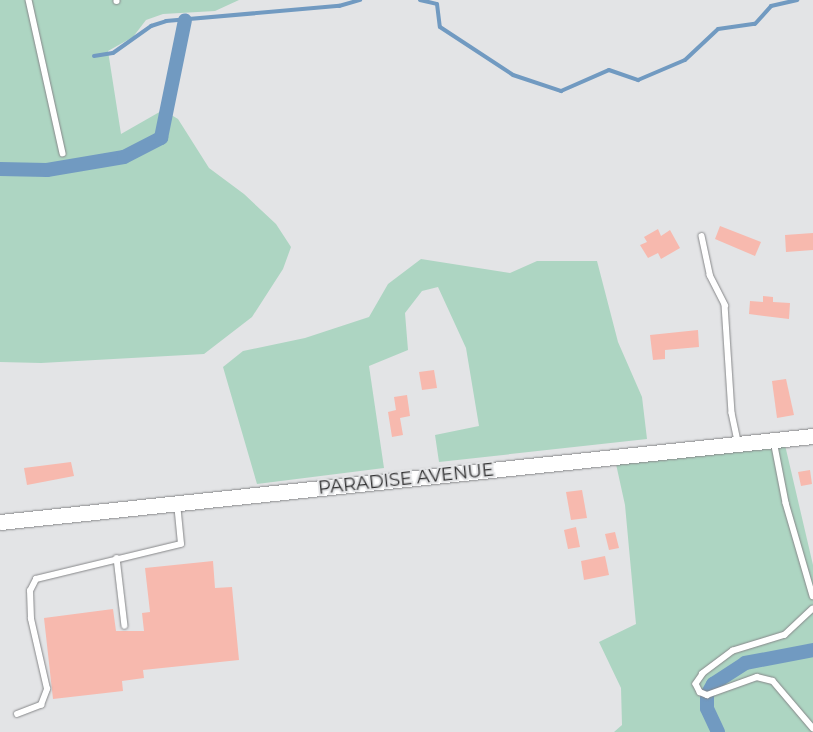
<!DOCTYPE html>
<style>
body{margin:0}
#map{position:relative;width:813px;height:732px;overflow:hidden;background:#e3e4e6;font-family:Montserrat,sans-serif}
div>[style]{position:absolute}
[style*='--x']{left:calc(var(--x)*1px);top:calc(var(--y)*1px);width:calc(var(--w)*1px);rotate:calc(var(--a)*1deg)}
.green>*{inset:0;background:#add5c2}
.stream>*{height:4px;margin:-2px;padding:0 2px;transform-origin:2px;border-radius:2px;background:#719ac1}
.canal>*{height:14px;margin:-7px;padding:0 7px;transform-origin:7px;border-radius:7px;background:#719ac1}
.building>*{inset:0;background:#f7b9ae}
.roads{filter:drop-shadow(0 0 1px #868789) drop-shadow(0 0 1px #868789)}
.lane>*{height:5.5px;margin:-2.75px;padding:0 2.75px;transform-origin:2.75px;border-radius:2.75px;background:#fff}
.secondary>*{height:15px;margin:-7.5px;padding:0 7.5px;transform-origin:7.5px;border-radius:7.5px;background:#fff}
span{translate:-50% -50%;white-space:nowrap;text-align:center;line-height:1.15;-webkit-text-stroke:4px #e3e4e6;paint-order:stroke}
.street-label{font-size:18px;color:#303031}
</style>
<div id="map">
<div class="green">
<div style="clip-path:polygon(0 0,239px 0,215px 11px,163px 14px,146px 20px,133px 37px,108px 51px,121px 134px,163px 110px,178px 119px,209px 168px,244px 194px,276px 224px,291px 247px,283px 269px,252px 317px,204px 354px,41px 363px,0 362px)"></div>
<div style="clip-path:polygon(421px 259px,510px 273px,537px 261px,597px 261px,618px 342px,642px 397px,647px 439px,439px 462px,435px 435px,479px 426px,466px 348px,438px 287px,422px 291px,405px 313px,408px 350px,369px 366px,384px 468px,257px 484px,223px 367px,243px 351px,305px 338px,369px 317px,388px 284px)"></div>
<div style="clip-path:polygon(785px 445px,813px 565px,813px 732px,614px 732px,622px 725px,621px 688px,599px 642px,636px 624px,625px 505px,616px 464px)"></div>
</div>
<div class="stream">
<div style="--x:420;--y:0;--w:17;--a:13"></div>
<div style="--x:437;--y:4;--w:23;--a:83"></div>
<div style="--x:440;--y:27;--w:87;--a:33.3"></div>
<div style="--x:513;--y:75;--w:51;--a:18.4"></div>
<div style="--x:561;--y:91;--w:52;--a:-23.6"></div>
<div style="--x:609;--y:70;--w:31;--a:19"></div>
<div style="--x:638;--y:80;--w:51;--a:-23.1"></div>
<div style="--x:685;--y:60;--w:45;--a:-43.2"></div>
<div style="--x:718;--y:29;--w:37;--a:-8"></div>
<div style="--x:755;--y:24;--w:24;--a:-48"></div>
<div style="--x:771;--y:6;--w:27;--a:-13"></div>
<div style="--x:94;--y:56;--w:19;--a:-9"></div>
<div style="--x:113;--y:53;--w:47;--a:-35.4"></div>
<div style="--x:151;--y:26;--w:16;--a:-18"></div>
<div style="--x:166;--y:21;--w:174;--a:-5"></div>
<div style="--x:339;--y:6;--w:22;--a:-16"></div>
</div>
<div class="canal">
<div style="--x:0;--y:169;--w:47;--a:1.2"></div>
<div style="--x:47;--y:170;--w:78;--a:-9.6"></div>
<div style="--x:124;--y:157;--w:42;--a:-27.2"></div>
<div style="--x:161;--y:138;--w:120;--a:-78.5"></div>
<div style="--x:718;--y:732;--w:26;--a:-115"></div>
<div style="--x:707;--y:708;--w:13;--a:-90"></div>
<div style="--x:707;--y:695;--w:13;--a:-61"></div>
<div style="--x:713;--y:684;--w:38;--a:-33"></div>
<div style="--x:745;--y:663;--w:69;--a:-10.8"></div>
</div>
<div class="building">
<div style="clip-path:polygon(720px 226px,761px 242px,755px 256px,715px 239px)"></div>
<div style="clip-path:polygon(658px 229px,661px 236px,670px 230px,680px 248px,661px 259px,658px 253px,648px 258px,640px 245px,647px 242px,644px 237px)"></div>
<div style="clip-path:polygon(813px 233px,813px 250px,786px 252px,785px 235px)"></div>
<div style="clip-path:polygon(763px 296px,773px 297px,773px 302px,790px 303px,789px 319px,749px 314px,750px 301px,763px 302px)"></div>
<div style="clip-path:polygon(698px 330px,699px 347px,665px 350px,665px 359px,653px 360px,650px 335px)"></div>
<div style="clip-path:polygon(434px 370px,437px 388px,422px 390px,419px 372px)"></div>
<div style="clip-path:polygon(786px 379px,794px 415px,777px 418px,772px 381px)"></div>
<div style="clip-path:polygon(407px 395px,410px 416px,400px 418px,403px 435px,392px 437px,388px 412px,396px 410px,394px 397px)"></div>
<div style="clip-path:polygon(71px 462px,74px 476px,27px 485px,24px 468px)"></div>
<div style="clip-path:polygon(810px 470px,812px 484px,801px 486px,798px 472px)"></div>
<div style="clip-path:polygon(582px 490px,587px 518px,571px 520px,566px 492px)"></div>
<div style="clip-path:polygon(576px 527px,580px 547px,568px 549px,564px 530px)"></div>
<div style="clip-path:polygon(615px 532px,619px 548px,609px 550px,605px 534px)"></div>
<div style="clip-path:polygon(605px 556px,609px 575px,584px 580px,581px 561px)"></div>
<div style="clip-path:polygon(213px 561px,215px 588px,232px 587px,239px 660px,143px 670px,144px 678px,122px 681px,123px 691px,53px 699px,44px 618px,113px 609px,116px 631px,144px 631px,142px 613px,150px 612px,145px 568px)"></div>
</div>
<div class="roads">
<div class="lane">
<div style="--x:29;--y:0;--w:157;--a:77.5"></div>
<div style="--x:117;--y:0;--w:1;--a:90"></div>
<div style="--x:702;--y:236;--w:40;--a:78"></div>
<div style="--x:710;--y:275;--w:34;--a:63"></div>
<div style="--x:725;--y:305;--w:108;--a:86.3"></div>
<div style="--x:732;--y:413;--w:30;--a:78"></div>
<div style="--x:774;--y:441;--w:63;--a:79"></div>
<div style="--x:786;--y:503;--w:97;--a:73.8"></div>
<div style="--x:117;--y:558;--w:68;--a:83.3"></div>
<div style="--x:813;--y:609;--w:38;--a:137"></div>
<div style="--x:785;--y:635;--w:54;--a:162.9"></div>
<div style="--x:733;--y:651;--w:38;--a:143"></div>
<div style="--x:703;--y:674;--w:12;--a:125"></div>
<div style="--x:696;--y:684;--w:9;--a:63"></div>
<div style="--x:700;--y:692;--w:8;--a:23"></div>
<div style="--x:707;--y:695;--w:53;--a:-19.8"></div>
<div style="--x:757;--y:677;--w:16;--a:14"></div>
<div style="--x:773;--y:681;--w:62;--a:49.6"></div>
<div style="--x:17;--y:714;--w:26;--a:-21"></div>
<div style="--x:41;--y:705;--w:17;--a:-69"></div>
<div style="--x:47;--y:689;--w:72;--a:-102.9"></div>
<div style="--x:31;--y:619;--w:28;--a:-92"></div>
<div style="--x:30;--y:591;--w:13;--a:-63"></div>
<div style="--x:36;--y:579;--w:149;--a:-13.6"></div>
<div style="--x:181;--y:544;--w:41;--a:-95.6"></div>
</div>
<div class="secondary">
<div style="--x:0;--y:522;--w:818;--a:-6.04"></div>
</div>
</div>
<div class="street-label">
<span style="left:406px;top:479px;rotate:-6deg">PARADISE AVENUE</span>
</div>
</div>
